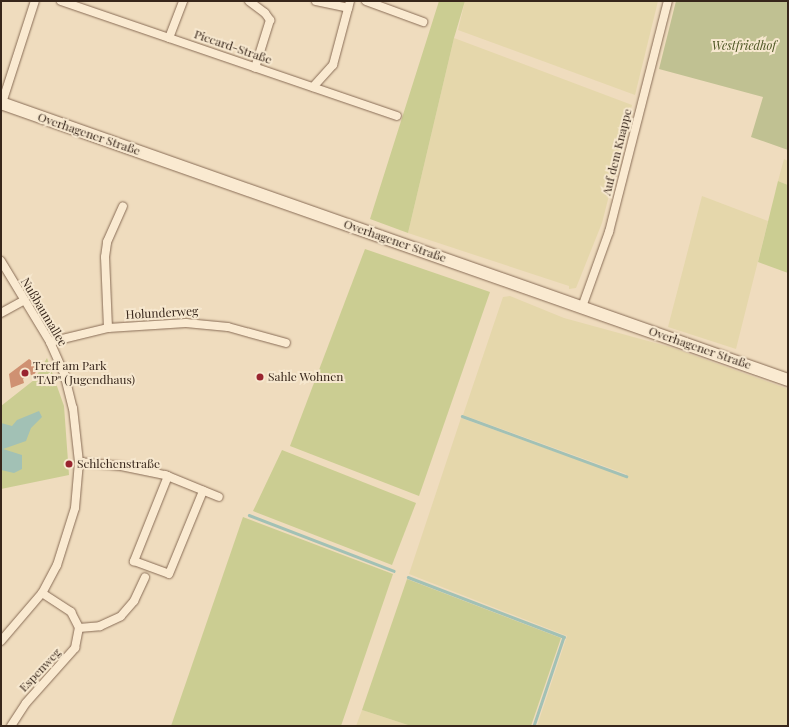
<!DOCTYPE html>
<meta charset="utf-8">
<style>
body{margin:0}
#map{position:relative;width:789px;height:727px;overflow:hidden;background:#efdcbe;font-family:"Playfair Display",serif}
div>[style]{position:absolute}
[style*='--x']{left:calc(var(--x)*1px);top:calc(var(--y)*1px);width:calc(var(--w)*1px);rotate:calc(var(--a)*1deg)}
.farmland>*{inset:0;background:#e5d7ab}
.green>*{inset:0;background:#cbcd92}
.cemetery>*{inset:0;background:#c0c192}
.water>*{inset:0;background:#a2c1b5}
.stream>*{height:2.5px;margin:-1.25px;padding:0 1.25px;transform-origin:1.25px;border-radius:1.25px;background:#a2c1b5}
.building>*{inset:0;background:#cf9172}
.roads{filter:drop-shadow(0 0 1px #886c56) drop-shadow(0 0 1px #886c56)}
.minor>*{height:8px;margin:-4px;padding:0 4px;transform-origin:4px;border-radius:4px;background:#faead1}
.secondary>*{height:12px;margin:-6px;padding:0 6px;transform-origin:6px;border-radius:6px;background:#faead1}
.dots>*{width:11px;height:11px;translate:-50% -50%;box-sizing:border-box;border:2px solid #f6e7ce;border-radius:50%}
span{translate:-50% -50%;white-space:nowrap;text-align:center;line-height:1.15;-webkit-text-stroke:4px #f6e7ce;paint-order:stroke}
.park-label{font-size:12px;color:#4b5421;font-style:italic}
.street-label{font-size:12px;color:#37261b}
.poi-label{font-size:12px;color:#37261b}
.left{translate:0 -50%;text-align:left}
.frame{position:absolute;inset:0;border:2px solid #37261b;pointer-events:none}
</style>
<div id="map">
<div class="farmland">
<div style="clip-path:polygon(465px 1px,658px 1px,635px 95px,458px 30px)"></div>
<div style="clip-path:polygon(454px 38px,632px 105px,602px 223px,576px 288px,569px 289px,569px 286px,408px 233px)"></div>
<div style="clip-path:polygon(784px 159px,788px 161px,788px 185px,778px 181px)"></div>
<div style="clip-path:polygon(702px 196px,768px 221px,736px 349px,668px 327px)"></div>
<div style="clip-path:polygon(510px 296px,564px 318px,670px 347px,788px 389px,788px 726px,537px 726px,567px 636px,409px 574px,461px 418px,626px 477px,626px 474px,463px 415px,503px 297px)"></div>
<div style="clip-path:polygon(362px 710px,411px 726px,356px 726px)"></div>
</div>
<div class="green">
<div style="clip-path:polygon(439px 1px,465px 1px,454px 38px,408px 233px,370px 219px)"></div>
<div style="clip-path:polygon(778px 181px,788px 185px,788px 273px,758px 262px)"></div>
<div style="clip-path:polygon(365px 249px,490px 292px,419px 496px,290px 446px)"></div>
<div style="clip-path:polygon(47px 358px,64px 406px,69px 475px,1px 489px,1px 406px,34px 380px)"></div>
<div style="clip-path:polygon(282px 450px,416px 503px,392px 565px,253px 511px)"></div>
<div style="clip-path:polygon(243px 517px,393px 574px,341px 726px,171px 726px)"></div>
<div style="clip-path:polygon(407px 579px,561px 638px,531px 726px,411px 726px,362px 710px)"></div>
</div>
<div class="cemetery">
<div style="clip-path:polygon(676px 1px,788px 1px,788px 150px,751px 137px,763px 97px,659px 69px)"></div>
</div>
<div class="water">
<div style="clip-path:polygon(39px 411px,42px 417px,31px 428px,26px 441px,3px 449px,22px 455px,22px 469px,14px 473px,1px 470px,1px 423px,12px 426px,17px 420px)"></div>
</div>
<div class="stream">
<div style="--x:462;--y:416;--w:175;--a:20.1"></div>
<div style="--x:249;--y:515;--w:155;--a:21.1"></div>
<div style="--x:408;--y:577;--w:167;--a:21"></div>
<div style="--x:564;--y:637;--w:94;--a:108.6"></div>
</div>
<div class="building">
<div style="clip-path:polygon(29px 359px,40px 366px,33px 376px,30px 374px,23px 379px,24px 383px,11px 388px,9px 374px)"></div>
</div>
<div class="roads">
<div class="minor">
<div style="--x:61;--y:1;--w:355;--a:18.9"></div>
<div style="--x:249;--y:1;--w:20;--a:37"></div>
<div style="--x:265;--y:13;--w:9;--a:54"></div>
<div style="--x:270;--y:20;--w:50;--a:107.4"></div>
<div style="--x:316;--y:1;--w:33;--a:12"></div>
<div style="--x:366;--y:1;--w:61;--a:20.2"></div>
<div style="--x:169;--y:38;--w:40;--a:-69"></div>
<div style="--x:313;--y:87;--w:30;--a:-48"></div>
<div style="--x:333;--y:65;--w:66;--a:-75.1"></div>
<div style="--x:1;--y:106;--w:110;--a:-72.1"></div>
<div style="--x:1;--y:261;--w:95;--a:58.8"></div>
<div style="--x:50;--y:342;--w:34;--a:66"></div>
<div style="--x:64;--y:373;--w:36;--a:76"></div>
<div style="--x:73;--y:408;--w:54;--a:83.7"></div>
<div style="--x:79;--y:462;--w:46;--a:95"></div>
<div style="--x:75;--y:508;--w:60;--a:107.5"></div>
<div style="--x:57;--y:565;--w:32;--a:118"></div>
<div style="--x:42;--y:593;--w:63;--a:130.5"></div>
<div style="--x:582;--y:307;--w:80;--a:-70.2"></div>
<div style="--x:609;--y:232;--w:238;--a:-75.7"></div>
<div style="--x:1;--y:313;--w:25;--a:-29"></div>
<div style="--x:108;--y:328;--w:71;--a:-92.4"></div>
<div style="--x:105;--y:257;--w:15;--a:-82"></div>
<div style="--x:107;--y:242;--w:39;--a:-66"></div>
<div style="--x:50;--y:342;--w:60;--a:-13.6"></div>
<div style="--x:108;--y:328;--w:78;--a:-3.7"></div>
<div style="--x:186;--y:323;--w:42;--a:5.4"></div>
<div style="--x:228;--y:327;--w:60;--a:15.4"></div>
<div style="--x:79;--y:462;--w:42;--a:5.4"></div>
<div style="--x:121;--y:466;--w:45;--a:11.6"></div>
<div style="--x:165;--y:475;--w:58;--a:22.2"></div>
<div style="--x:168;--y:476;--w:92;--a:111.8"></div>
<div style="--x:134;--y:561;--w:37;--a:20"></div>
<div style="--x:169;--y:574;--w:90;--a:-67.7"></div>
<div style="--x:42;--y:593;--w:35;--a:33"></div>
<div style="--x:71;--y:612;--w:18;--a:63"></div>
<div style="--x:79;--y:628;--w:21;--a:-5"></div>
<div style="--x:100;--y:626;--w:23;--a:-25"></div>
<div style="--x:121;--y:616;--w:20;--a:-49"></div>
<div style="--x:134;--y:601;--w:26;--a:-65"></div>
<div style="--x:11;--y:726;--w:27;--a:-57"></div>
<div style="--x:26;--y:703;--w:74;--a:-48.3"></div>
<div style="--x:75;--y:648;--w:20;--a:-79"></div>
</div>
<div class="secondary">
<div style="--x:1;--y:103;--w:834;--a:19.39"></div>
</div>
</div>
<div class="dots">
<div style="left:25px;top:373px;background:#99242f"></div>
<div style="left:260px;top:377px;background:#99242f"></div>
<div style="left:69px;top:464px;background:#99242f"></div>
</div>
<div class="park-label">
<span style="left:744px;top:46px">Westfriedhof</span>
</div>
<div class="street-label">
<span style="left:233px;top:47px;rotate:19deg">Piccard-Straße</span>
<span style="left:89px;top:134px;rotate:19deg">Overhagener Straße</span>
<span style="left:617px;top:152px;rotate:-76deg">Auf dem Knappe</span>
<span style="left:395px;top:241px;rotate:19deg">Overhagener Straße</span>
<span style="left:44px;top:312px;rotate:59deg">Nußbaumallee</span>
<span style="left:162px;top:313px;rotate:-3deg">Holunderweg</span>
<span style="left:700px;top:348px;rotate:19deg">Overhagener Straße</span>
<span style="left:40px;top:670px;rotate:-47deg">Espenweg</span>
</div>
<div class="poi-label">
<span class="left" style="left:33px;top:373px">Treff am Park<br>"TAP" (Jugendhaus)</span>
<span class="left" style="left:268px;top:377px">Sahle Wohnen</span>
<span class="left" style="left:77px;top:464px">Schlehenstraße</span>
</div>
<div class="frame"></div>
</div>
